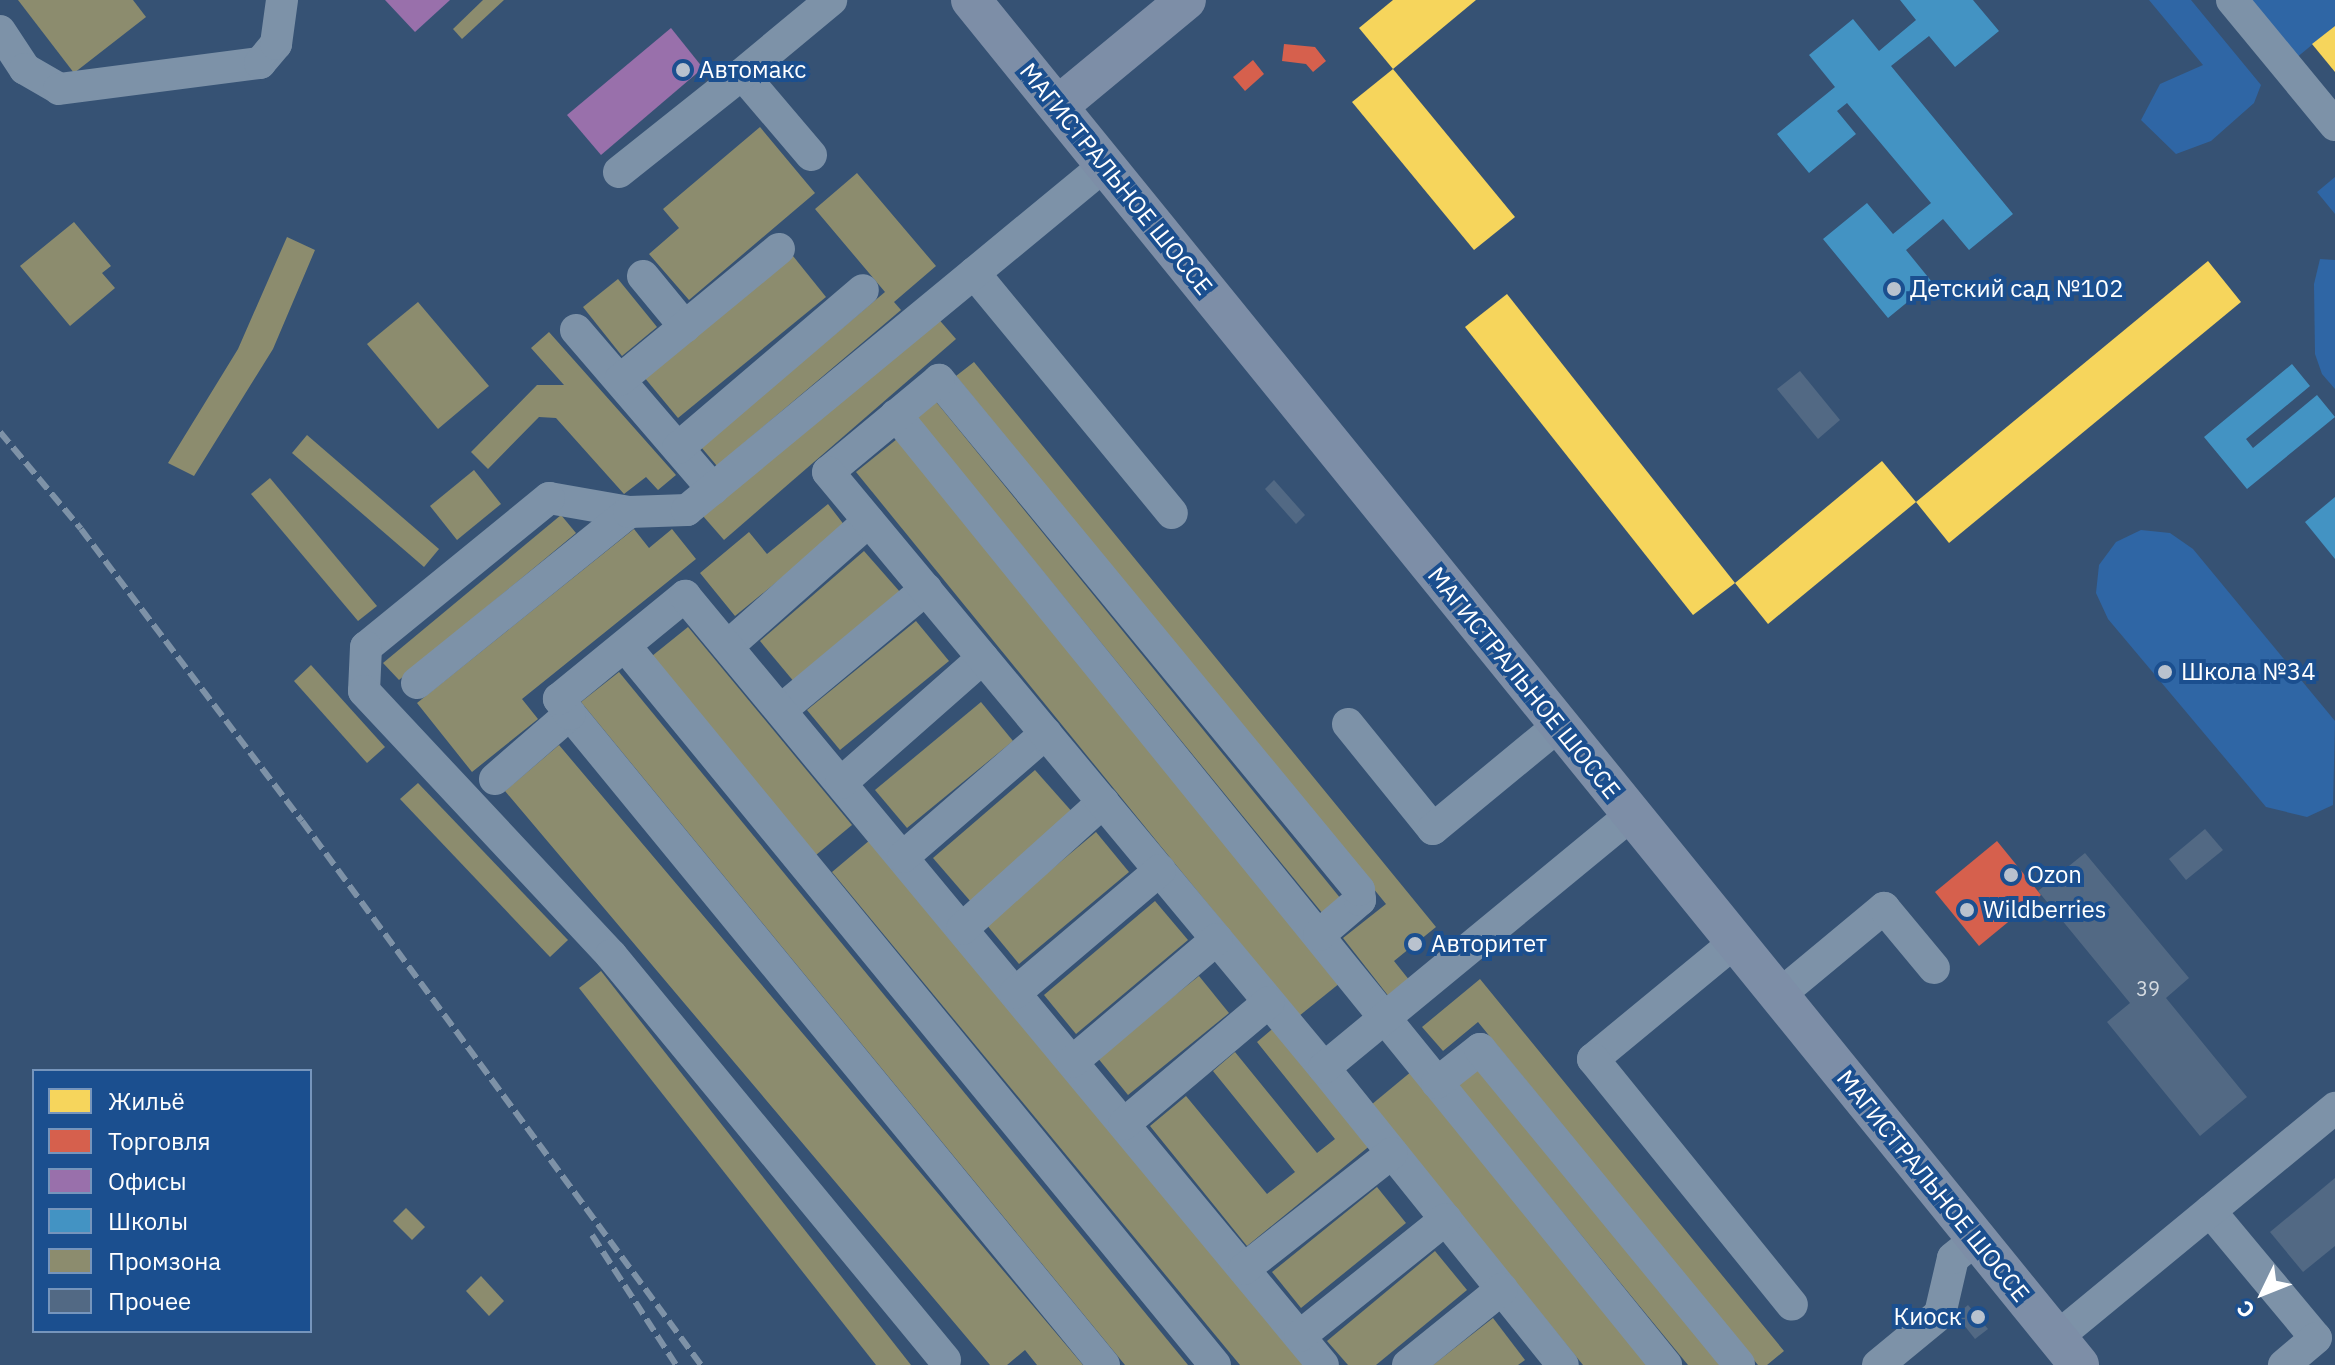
<!DOCTYPE html>
<meta charset="utf-8">
<style>
body{margin:0}
#map{position:relative;width:2335px;height:1365px;overflow:hidden;background:#365274;font-family:"IBM Plex Sans",sans-serif}
div>[style]{position:absolute}
[style*='--x']{left:calc(var(--x)*1px);top:calc(var(--y)*1px);width:calc(var(--w)*1px);rotate:calc(var(--a)*1deg)}
.green>*{inset:0;background:#2f66a5}
.homes>*{inset:0;background:#f6d55c}
.shops>*{inset:0;background:#d6604d}
.offices>*{inset:0;background:#9970ab}
.schools>*{inset:0;background:#4393c3}
.industry>*{inset:0;background:#8c8c6e}
.building>*{inset:0;background:#526984}
.minor>*{height:32px;margin:-16px;padding:0 16px;transform-origin:16px;border-radius:16px;background:#7d92a8}
.major>*{height:40px;margin:-20px;padding:0 20px;transform-origin:20px;border-radius:20px;background:#7d8ea7}
.rail>*{height:6px;margin-top:-3px;transform-origin:0;background:repeating-linear-gradient(90deg,#7e92a7 0 14px,transparent 0 20px)}
.dots>*{width:22px;height:22px;translate:-50% -50%;box-sizing:border-box;border:4px solid #1b4f8f;border-radius:50%}
span{translate:-50% -50%;white-space:nowrap;text-align:center;line-height:1.15;-webkit-text-stroke:8px #1b4f8f;paint-order:stroke}
.number-label{font-size:20px;color:#d4dae0}
.number-label span{-webkit-text-stroke-width:0}
.poi-label{font-size:24px;color:#fff}
.left{translate:0 -50%;text-align:left}
.right{translate:-100% -50%;text-align:right}
.street-label{font-size:24px;color:#fff}
.legend{position:absolute;left:32px;top:1069px;width:280px;height:264px;box-sizing:border-box;background:#1b4f8f;border:2px solid #7695bc;margin:0;padding:10px 14px;list-style:none;font-size:24px;color:#fff}
.legend li{display:flex;align-items:center;gap:16px;height:40px}
.legend b{width:40px;border:2px solid #7695bc}
.north{position:absolute;left:2223px;top:1253px;width:80px;height:80px;-webkit-text-stroke:6px #1b4f8f;paint-order:stroke;rotate:227deg;font-size:22px;font-weight:700;line-height:32px;text-align:center;color:#fff}
.north::after{content:'';display:block;margin:auto;width:28px;height:36px;background:#fff;clip-path:polygon(50% 0,100% 100%,50% 72%,0 100%)}
</style>
<div id="map">
<div class="green">
<div style="clip-path:polygon(2149px 0,2191px 0,2261px 85px,2254px 103px,2211px 141px,2176px 154px,2141px 120px,2160px 84px,2203px 65px)"></div>
<div style="clip-path:polygon(2239px 0,2335px 0,2335px 26px,2290px 63px)"></div>
<div style="clip-path:polygon(2335px 177px,2335px 214px,2317px 192px)"></div>
<div style="clip-path:polygon(2320px 259px,2335px 260px,2335px 389px,2322px 374px,2315px 354px,2314px 284px)"></div>
<div style="clip-path:polygon(2141px 530px,2170px 533px,2193px 549px,2335px 721px,2333px 805px,2307px 817px,2266px 807px,2108px 619px,2096px 593px,2099px 565px,2116px 542px)"></div>
</div>
<div class="homes">
<div style="clip-path:polygon(1393px 0,1476px 0,1393px 69px,1359px 28px)"></div>
<div style="clip-path:polygon(2335px 26px,2335px 72px,2312px 44px)"></div>
<div style="clip-path:polygon(1393px 69px,1515px 217px,1474px 250px,1352px 102px)"></div>
<div style="clip-path:polygon(2208px 261px,2241px 302px,1949px 543px,1916px 502px)"></div>
<div style="clip-path:polygon(1507px 294px,1735px 583px,1693px 615px,1465px 327px)"></div>
<div style="clip-path:polygon(1882px 461px,1916px 502px,1768px 624px,1735px 583px)"></div>
</div>
<div class="shops">
<div style="clip-path:polygon(1284px 44px,1315px 47px,1326px 61px,1313px 72px,1306px 64px,1282px 61px)"></div>
<div style="clip-path:polygon(1253px 60px,1264px 74px,1245px 91px,1233px 77px)"></div>
<div style="clip-path:polygon(1997px 841px,2041px 895px,1979px 946px,1935px 892px)"></div>
</div>
<div class="offices">
<div style="clip-path:polygon(385px 0,450px 0,415px 32px)"></div>
<div style="clip-path:polygon(671px 28px,703px 68px,601px 155px,567px 115px)"></div>
</div>
<div class="schools">
<div style="clip-path:polygon(1900px 0,1973px 0,1999px 31px,1955px 67px,1929px 36px,1891px 66px,2013px 214px,1969px 250px,1943px 219px,1906px 250px,1932px 282px,1888px 318px,1823px 239px,1867px 203px,1893px 234px,1931px 203px,1847px 103px,1837px 111px,1856px 134px,1809px 173px,1777px 134px,1835px 87px,1809px 55px,1853px 19px,1879px 51px,1916px 20px)"></div>
<div style="clip-path:polygon(2292px 364px,2310px 386px,2246px 439px,2253px 448px,2317px 395px,2335px 417px,2247px 489px,2204px 437px)"></div>
<div style="clip-path:polygon(2335px 497px,2335px 559px,2305px 522px)"></div>
</div>
<div class="industry">
<div style="clip-path:polygon(18px 0,133px 0,146px 17px,74px 73px)"></div>
<div style="clip-path:polygon(483px 0,504px 0,462px 39px,453px 29px)"></div>
<div style="clip-path:polygon(760px 127px,815px 193px,689px 300px,649px 254px,679px 228px,663px 209px)"></div>
<div style="clip-path:polygon(857px 173px,936px 266px,894px 302px,901px 310px,717px 466px,701px 447px,885px 292px,815px 209px)"></div>
<div style="clip-path:polygon(74px 222px,111px 266px,102px 273px,115px 288px,70px 326px,20px 266px)"></div>
<div style="clip-path:polygon(287px 237px,315px 250px,273px 349px,194px 476px,168px 463px,238px 349px)"></div>
<div style="clip-path:polygon(793px 256px,826px 297px,678px 418px,644px 377px)"></div>
<div style="clip-path:polygon(618px 279px,657px 327px,622px 356px,583px 307px)"></div>
<div style="clip-path:polygon(418px 302px,489px 386px,438px 429px,367px 344px)"></div>
<div style="clip-path:polygon(935px 315px,956px 339px,724px 540px,703px 516px)"></div>
<div style="clip-path:polygon(549px 332px,676px 475px,658px 490px,646px 477px,624px 494px,556px 418px,539px 417px,488px 469px,471px 452px,537px 385px,564px 385px,531px 348px)"></div>
<div style="clip-path:polygon(974px 362px,1436px 927px,1394px 961px,1410px 981px,1390px 998px,1343px 938px,1386px 904px,956px 376px)"></div>
<div style="clip-path:polygon(933px 398px,1341px 899px,1323px 914px,914px 414px)"></div>
<div style="clip-path:polygon(307px 435px,439px 549px,424px 567px,292px 453px)"></div>
<div style="clip-path:polygon(897px 439px,1340px 983px,1299px 1016px,856px 472px)"></div>
<div style="clip-path:polygon(474px 470px,501px 504px,457px 540px,430px 506px)"></div>
<div style="clip-path:polygon(270px 478px,377px 606px,358px 621px,251px 494px)"></div>
<div style="clip-path:polygon(828px 504px,845px 526px,735px 616px,700px 573px,749px 532px,767px 554px)"></div>
<div style="clip-path:polygon(561px 515px,576px 533px,399px 680px,383px 663px)"></div>
<div style="clip-path:polygon(634px 529px,649px 548px,672px 529px,696px 559px,522px 699px,538px 719px,472px 772px,417px 703px)"></div>
<div style="clip-path:polygon(864px 551px,900px 592px,795px 683px,760px 641px)"></div>
<div style="clip-path:polygon(916px 621px,949px 661px,840px 750px,807px 710px)"></div>
<div style="clip-path:polygon(688px 627px,852px 825px,816px 855px,652px 656px)"></div>
<div style="clip-path:polygon(311px 665px,385px 747px,367px 763px,294px 681px)"></div>
<div style="clip-path:polygon(619px 672px,1188px 1365px,1125px 1365px,581px 702px)"></div>
<div style="clip-path:polygon(981px 702px,1013px 741px,907px 828px,875px 790px)"></div>
<div style="clip-path:polygon(559px 745px,1083px 1365px,1037px 1365px,1025px 1350px,1007px 1365px,990px 1365px,505px 791px)"></div>
<div style="clip-path:polygon(1035px 770px,1074px 814px,971px 902px,933px 858px)"></div>
<div style="clip-path:polygon(418px 783px,568px 940px,550px 957px,400px 799px)"></div>
<div style="clip-path:polygon(1096px 832px,1129px 872px,1019px 964px,986px 924px)"></div>
<div style="clip-path:polygon(870px 840px,1305px 1365px,1240px 1365px,832px 872px)"></div>
<div style="clip-path:polygon(1155px 901px,1188px 940px,1076px 1034px,1044px 995px)"></div>
<div style="clip-path:polygon(601px 971px,911px 1365px,876px 1365px,579px 988px)"></div>
<div style="clip-path:polygon(1199px 976px,1229px 1013px,1128px 1095px,1097px 1057px)"></div>
<div style="clip-path:polygon(1480px 979px,1784px 1351px,1767px 1365px,1758px 1365px,1478px 1022px,1443px 1051px,1422px 1027px)"></div>
<div style="clip-path:polygon(1276px 1026px,1372px 1144px,1247px 1246px,1150px 1126px,1186px 1096px,1267px 1194px,1295px 1172px,1213px 1071px,1235px 1052px,1317px 1153px,1335px 1139px,1257px 1042px)"></div>
<div style="clip-path:polygon(1480px 1066px,1726px 1365px,1688px 1365px,1457px 1084px)"></div>
<div style="clip-path:polygon(1412px 1071px,1651px 1365px,1583px 1365px,1371px 1105px)"></div>
<div style="clip-path:polygon(1377px 1187px,1406px 1223px,1301px 1308px,1272px 1272px)"></div>
<div style="clip-path:polygon(406px 1208px,425px 1227px,412px 1240px,393px 1221px)"></div>
<div style="clip-path:polygon(1435px 1251px,1467px 1290px,1376px 1365px,1348px 1365px,1327px 1341px)"></div>
<div style="clip-path:polygon(481px 1276px,504px 1301px,489px 1316px,466px 1291px)"></div>
<div style="clip-path:polygon(1493px 1318px,1525px 1360px,1518px 1365px,1433px 1365px)"></div>
</div>
<div class="building">
<div style="clip-path:polygon(1800px 371px,1840px 420px,1818px 439px,1777px 389px)"></div>
<div style="clip-path:polygon(1274px 480px,1305px 515px,1296px 524px,1265px 489px)"></div>
<div style="clip-path:polygon(2205px 829px,2223px 850px,2186px 880px,2169px 859px)"></div>
<div style="clip-path:polygon(2085px 853px,2189px 978px,2166px 998px,2247px 1097px,2200px 1136px,2107px 1022px,2130px 1003px,2038px 891px)"></div>
<div style="clip-path:polygon(2335px 1178px,2335px 1246px,2303px 1272px,2270px 1232px)"></div>
<div style="clip-path:polygon(1968px 1305px,1988px 1329px,1975px 1339px,1956px 1315px)"></div>
</div>
<div class="minor">
<div style="--x:2232;--y:0;--w:162;--a:50.5"></div>
<div style="--x:0;--y:31;--w:45;--a:56.7"></div>
<div style="--x:25;--y:69;--w:39;--a:30"></div>
<div style="--x:59;--y:89;--w:203;--a:-7.4"></div>
<div style="--x:260;--y:63;--w:25;--a:-50"></div>
<div style="--x:276;--y:44;--w:44;--a:-82.2"></div>
<div style="--x:811;--y:155;--w:106;--a:-130.4"></div>
<div style="--x:742;--y:74;--w:116;--a:-39.7"></div>
<div style="--x:619;--y:172;--w:157;--a:-38.5"></div>
<div style="--x:974;--y:273;--w:311;--a:50.5"></div>
<div style="--x:643;--y:276;--w:66;--a:50.5"></div>
<div style="--x:576;--y:330;--w:210;--a:49.3"></div>
<div style="--x:620;--y:380;--w:206;--a:-39.5"></div>
<div style="--x:896;--y:415;--w:1223;--a:50.97"></div>
<div style="--x:678;--y:448;--w:243;--a:-40.5"></div>
<div style="--x:629;--y:512;--w:81;--a:-170.1"></div>
<div style="--x:549;--y:498;--w:236;--a:140.8"></div>
<div style="--x:366;--y:647;--w:44;--a:92.6"></div>
<div style="--x:364;--y:691;--w:362;--a:46.9"></div>
<div style="--x:611;--y:955;--w:525;--a:50.49"></div>
<div style="--x:625;--y:646;--w:930;--a:50.63"></div>
<div style="--x:728;--y:646;--w:188;--a:-41.6"></div>
<div style="--x:417;--y:683;--w:272;--a:-38.9"></div>
<div style="--x:629;--y:512;--w:58;--a:-2"></div>
<div style="--x:687;--y:510;--w:542;--a:-39.53"></div>
<div style="--x:781;--y:710;--w:189;--a:-39.8"></div>
<div style="--x:570;--y:714;--w:842;--a:50.64"></div>
<div style="--x:1348;--y:724;--w:135;--a:51"></div>
<div style="--x:1433;--y:829;--w:163;--a:-39.5"></div>
<div style="--x:495;--y:779;--w:99;--a:-40.9"></div>
<div style="--x:570;--y:714;--w:19;--a:-126"></div>
<div style="--x:559;--y:699;--w:163;--a:-39.3"></div>
<div style="--x:685;--y:596;--w:999;--a:50.32"></div>
<div style="--x:841;--y:783;--w:189;--a:-41.4"></div>
<div style="--x:903;--y:857;--w:189;--a:-40.9"></div>
<div style="--x:962;--y:929;--w:190;--a:-42"></div>
<div style="--x:1319;--y:935;--w:54;--a:-40.5"></div>
<div style="--x:1360;--y:900;--w:10;--a:-96"></div>
<div style="--x:1359;--y:890;--w:661;--a:-129.47"></div>
<div style="--x:939;--y:380;--w:144;--a:140.3"></div>
<div style="--x:828;--y:472;--w:775;--a:50.23"></div>
<div style="--x:1324;--y:1068;--w:381;--a:51.2"></div>
<div style="--x:1735;--y:942;--w:184;--a:140.5"></div>
<div style="--x:1593;--y:1059;--w:316;--a:51"></div>
<div style="--x:1015;--y:993;--w:190;--a:-40.3"></div>
<div style="--x:1778;--y:996;--w:138;--a:-39.7"></div>
<div style="--x:1884;--y:908;--w:78;--a:50.2"></div>
<div style="--x:1072;--y:1062;--w:190;--a:-40.3"></div>
<div style="--x:1324;--y:1068;--w:398;--a:-39.5"></div>
<div style="--x:1437;--y:1083;--w:55;--a:-38.3"></div>
<div style="--x:1480;--y:1049;--w:408;--a:50.6"></div>
<div style="--x:1124;--y:1124;--w:189;--a:-40.1"></div>
<div style="--x:2210;--y:1211;--w:165;--a:50.2"></div>
<div style="--x:2316;--y:1338;--w:42;--a:139.8"></div>
<div style="--x:1244;--y:1269;--w:188;--a:-38.1"></div>
<div style="--x:1300;--y:1336;--w:187;--a:-38.7"></div>
<div style="--x:2056;--y:1338;--w:362;--a:-39.5"></div>
<div style="--x:1408;--y:1365;--w:121;--a:-39"></div>
<div style="--x:1878;--y:1365;--w:80;--a:-39.4"></div>
<div style="--x:1940;--y:1314;--w:57;--a:-76.9"></div>
<div style="--x:1953;--y:1258;--w:28;--a:-39"></div>
</div>
<div class="major">
<div style="--x:971;--y:0;--w:1758;--a:50.93"></div>
<div style="--x:1058;--y:106;--w:166;--a:-39.6"></div>
</div>
<div class="rail">
<div style="--x:0;--y:432;--w:126;--a:50.1"></div>
<div style="--x:81;--y:529;--w:366;--a:52.9"></div>
<div style="--x:302;--y:821;--w:675;--a:53.74"></div>
<div style="--x:592;--y:1235;--w:155;--a:57.1"></div>
</div>
<div class="dots">
<div style="left:683px;top:70px;background:#b9c2ce"></div>
<div style="left:1894px;top:289px;background:#b9c2ce"></div>
<div style="left:2165px;top:672px;background:#b9c2ce"></div>
<div style="left:2011px;top:875px;background:#b9c2ce"></div>
<div style="left:1967px;top:910px;background:#b9c2ce"></div>
<div style="left:1415px;top:944px;background:#b9c2ce"></div>
<div style="left:1978px;top:1317px;background:#b9c2ce"></div>
</div>
<div class="number-label">
<span style="left:2148px;top:988px">39</span>
</div>
<div class="poi-label">
<span class="left" style="left:699px;top:70px">Автомакс</span>
<span class="left" style="left:1910px;top:289px">Детский сад №102</span>
<span class="left" style="left:2181px;top:672px">Школа №34</span>
<span class="left" style="left:2027px;top:875px">Ozon</span>
<span class="left" style="left:1983px;top:910px">Wildberries</span>
<span class="left" style="left:1431px;top:944px">Авторитет</span>
<span class="right" style="left:1962px;top:1317px">Киоск</span>
</div>
<div class="street-label">
<span style="left:1116px;top:179px;rotate:51deg">МАГИСТРАЛЬНОЕ ШОССЕ</span>
<span style="left:1524px;top:683px;rotate:51deg">МАГИСТРАЛЬНОЕ ШОССЕ</span>
<span style="left:1933px;top:1186px;rotate:51deg">МАГИСТРАЛЬНОЕ ШОССЕ</span>
</div>
<ul class="legend">
<li><b style="height:22px;background:#f6d55c"></b>Жильё</li>
<li><b style="height:22px;background:#d6604d"></b>Торговля</li>
<li><b style="height:22px;background:#9970ab"></b>Офисы</li>
<li><b style="height:22px;background:#4393c3"></b>Школы</li>
<li><b style="height:22px;background:#8c8c6e"></b>Промзона</li>
<li><b style="height:22px;background:#526984"></b>Прочее</li>
</ul>
<div class="north">С</div>
</div>
